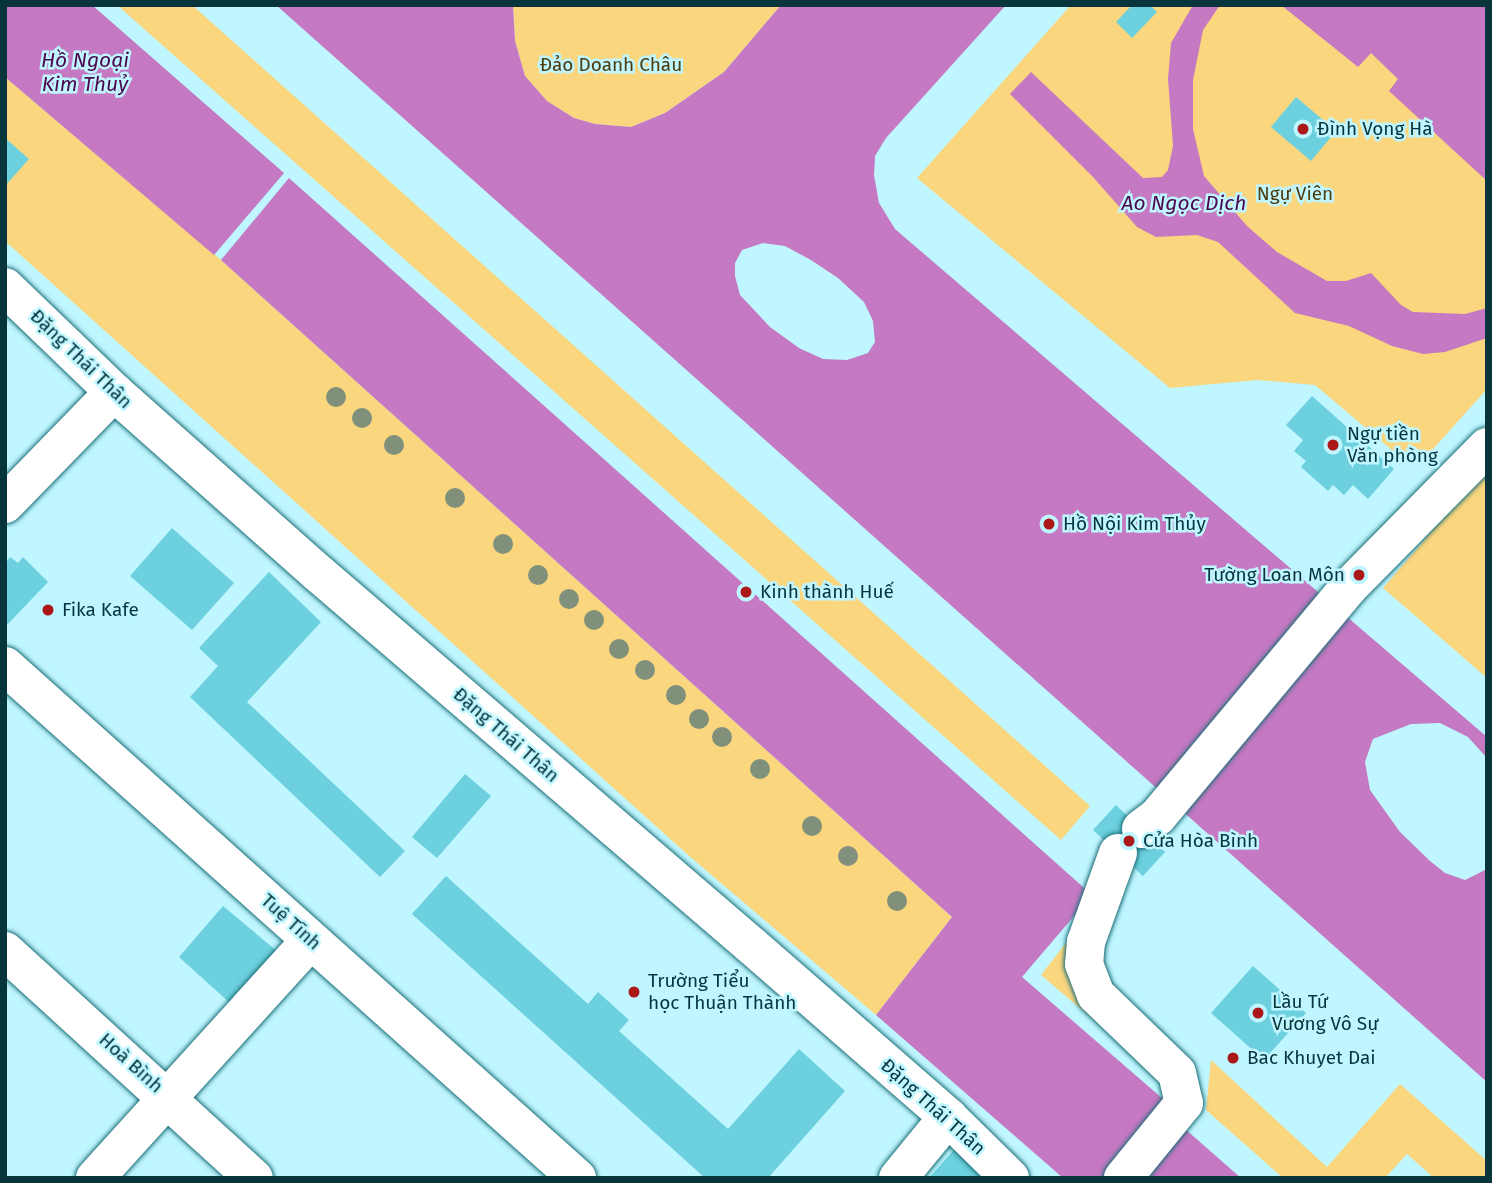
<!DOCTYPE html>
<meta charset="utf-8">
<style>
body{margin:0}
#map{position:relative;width:1492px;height:1183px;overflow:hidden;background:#bff6ff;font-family:"Fira Sans",sans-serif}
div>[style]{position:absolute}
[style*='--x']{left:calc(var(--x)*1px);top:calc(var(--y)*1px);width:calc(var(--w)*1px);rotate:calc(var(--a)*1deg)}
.green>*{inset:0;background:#fad67f}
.water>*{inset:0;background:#c479c2}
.building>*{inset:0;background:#6cd0de}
.roads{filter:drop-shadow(0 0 2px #1b6e78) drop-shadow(0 0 2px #1b6e78)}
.minor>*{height:38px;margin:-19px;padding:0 19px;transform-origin:19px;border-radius:19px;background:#fff}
.trees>*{width:20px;height:20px;margin:-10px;border-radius:50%;background:#80907a}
.dots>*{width:19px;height:19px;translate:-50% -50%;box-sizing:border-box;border:4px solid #bff6ff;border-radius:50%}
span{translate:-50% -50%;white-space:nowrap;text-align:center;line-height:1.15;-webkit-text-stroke:5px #bff6ff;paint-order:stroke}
.park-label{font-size:19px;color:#4d3c0e}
.poi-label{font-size:19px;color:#07353b}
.left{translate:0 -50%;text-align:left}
.right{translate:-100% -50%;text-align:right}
.street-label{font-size:19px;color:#07353b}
.water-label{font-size:21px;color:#4d074e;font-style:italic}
.frame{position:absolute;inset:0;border:7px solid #07353b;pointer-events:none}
</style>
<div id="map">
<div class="green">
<div style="clip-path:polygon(117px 5px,192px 5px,1090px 806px,1061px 840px)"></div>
<div style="clip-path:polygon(513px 5px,781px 5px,724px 72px,665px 113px,631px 127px,595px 124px,574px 118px,547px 101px,525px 76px,515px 41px)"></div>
<div style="clip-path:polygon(1071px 5px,1487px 5px,1487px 389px,1425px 458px,1406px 462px,1315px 385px,1257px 380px,1170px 388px,917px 178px)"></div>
<div style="clip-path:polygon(5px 77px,221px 260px,952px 917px,876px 1015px,688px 855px,5px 241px)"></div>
<div style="clip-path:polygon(1487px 467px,1487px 678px,1383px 588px)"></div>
<div style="clip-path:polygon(1075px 931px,1162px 1078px,1041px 975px)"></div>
<div style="clip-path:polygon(1211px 1060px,1327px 1167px,1400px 1084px,1487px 1161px,1487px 1178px,1434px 1178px,1407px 1154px,1385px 1178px,1283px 1178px,1206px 1110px)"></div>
</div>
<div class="water">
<div style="clip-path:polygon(5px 5px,92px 5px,284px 173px,214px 255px,5px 77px)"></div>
<div style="clip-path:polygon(evenodd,276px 5px,513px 5px,515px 41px,525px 76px,547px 101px,574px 118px,595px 124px,631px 127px,665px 113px,724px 72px,781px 5px,1006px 5px,886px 138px,875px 156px,874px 175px,879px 203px,895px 229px,1487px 737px,1487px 758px,1468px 737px,1440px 723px,1411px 724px,1373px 739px,1365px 762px,1370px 790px,1400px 832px,1430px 861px,1445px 873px,1465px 880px,1487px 869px,1487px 1082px,276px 5px,763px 243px,785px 246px,811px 260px,838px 278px,864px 302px,873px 321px,875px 342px,868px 353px,847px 360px,823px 359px,799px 348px,770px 327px,740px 295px,735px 276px,735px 263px,742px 250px,763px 243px)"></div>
<div style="clip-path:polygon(1193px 5px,1220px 5px,1203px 30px,1193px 80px,1193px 129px,1204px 176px,1247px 226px,1277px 252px,1327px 281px,1346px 281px,1371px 273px,1401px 305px,1413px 312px,1465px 314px,1487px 308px,1487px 338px,1445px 352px,1423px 354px,1392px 346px,1349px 326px,1295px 313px,1218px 242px,1197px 235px,1156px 237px,1137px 227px,1093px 177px,1010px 94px,1031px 72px,1143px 178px,1162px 177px,1168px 170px,1173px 146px,1168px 79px,1171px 43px)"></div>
<div style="clip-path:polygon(1281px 5px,1487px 5px,1487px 181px,1389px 91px,1398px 79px,1371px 53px,1358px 67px)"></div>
<div style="clip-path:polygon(289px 178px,1092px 895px,1022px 977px,1170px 1105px,1110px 1178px,1063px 1178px,876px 1015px,952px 917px,221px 260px)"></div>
<div style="clip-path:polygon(1184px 1128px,1241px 1178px,1140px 1178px)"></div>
</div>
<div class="building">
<div style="clip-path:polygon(1132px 5px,1150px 5px,1157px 12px,1132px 38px,1116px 22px)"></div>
<div style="clip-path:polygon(1296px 97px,1336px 131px,1311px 161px,1271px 127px)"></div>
<div style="clip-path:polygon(5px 138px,29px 159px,5px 186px)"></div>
<div style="clip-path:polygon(1312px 396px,1394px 469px,1368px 499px,1353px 485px,1344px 495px,1333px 485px,1328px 491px,1301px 467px,1306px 461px,1294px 451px,1303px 440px,1286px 425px)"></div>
<div style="clip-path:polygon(172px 528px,234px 583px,192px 630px,130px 576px)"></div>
<div style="clip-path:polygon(10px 557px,18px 563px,23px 557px,48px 582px,5px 627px,5px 564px)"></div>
<div style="clip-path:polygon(269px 572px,321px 622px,247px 702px,405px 851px,380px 877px,190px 697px,218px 666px,199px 648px)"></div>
<div style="clip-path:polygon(465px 774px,491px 796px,437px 858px,412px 837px)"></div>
<div style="clip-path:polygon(1116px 805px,1165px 852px,1143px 876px,1093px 830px)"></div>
<div style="clip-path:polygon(446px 876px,588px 1004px,598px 992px,629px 1020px,619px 1031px,728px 1129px,799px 1049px,845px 1091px,768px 1178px,705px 1178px,412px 914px)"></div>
<div style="clip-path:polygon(223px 906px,278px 952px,231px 1004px,179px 957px)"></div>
<div style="clip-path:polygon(1253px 966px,1306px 1013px,1264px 1060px,1211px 1013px)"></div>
<div style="clip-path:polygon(959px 1144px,998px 1178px,929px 1178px)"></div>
</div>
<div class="roads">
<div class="minor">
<div style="--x:5;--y:287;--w:151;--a:43.9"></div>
<div style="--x:114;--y:392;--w:273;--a:41.6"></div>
<div style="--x:318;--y:573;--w:572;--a:40.68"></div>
<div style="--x:752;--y:946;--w:260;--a:41.1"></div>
<div style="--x:948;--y:1117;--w:87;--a:44.5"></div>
<div style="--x:5;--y:504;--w:156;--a:-45.8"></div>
<div style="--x:5;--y:666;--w:768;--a:41.83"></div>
<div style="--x:1141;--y:829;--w:21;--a:-37"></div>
<div style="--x:1158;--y:816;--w:298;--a:-50.2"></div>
<div style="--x:1349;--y:587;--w:197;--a:-45.4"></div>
<div style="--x:1118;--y:853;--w:95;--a:109.8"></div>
<div style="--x:1086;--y:942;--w:22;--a:95"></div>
<div style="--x:1084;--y:964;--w:33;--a:69"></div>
<div style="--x:1096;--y:995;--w:112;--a:43.9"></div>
<div style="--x:1177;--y:1073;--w:31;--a:77"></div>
<div style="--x:1184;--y:1103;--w:97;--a:129.1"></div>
<div style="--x:5;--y:951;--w:337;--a:42.4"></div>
<div style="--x:95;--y:1178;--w:321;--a:-47.8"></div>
<div style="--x:898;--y:1178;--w:79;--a:-50.7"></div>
</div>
</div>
<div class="trees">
<div style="left:336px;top:397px"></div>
<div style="left:362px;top:418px"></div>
<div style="left:394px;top:445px"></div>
<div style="left:455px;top:498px"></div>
<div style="left:503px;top:544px"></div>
<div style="left:538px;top:575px"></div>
<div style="left:569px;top:599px"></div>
<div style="left:594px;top:620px"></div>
<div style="left:619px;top:649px"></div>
<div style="left:645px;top:670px"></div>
<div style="left:676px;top:695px"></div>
<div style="left:699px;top:719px"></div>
<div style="left:722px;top:737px"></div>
<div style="left:760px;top:769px"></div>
<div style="left:812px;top:826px"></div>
<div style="left:848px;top:856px"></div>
<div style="left:897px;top:901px"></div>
</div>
<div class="dots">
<div style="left:1303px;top:129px;background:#ab1818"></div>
<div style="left:1333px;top:445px;background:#ab1818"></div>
<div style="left:1049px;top:524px;background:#ab1818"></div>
<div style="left:1359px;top:575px;background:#ab1818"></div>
<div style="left:746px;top:592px;background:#ab1818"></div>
<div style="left:48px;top:610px;background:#ab1818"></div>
<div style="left:1129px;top:841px;background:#ab1818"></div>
<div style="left:634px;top:992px;background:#ab1818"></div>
<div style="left:1258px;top:1013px;background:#ab1818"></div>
<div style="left:1233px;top:1058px;background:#ab1818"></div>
</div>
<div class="park-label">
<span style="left:611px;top:65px">Đảo Doanh Châu</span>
<span style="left:1295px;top:194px">Ngự Viên</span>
</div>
<div class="poi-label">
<span class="left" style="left:1317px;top:129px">Đình Vọng Hà</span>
<span class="left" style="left:1347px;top:445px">Ngự tiền<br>Văn phòng</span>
<span class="left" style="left:1063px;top:524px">Hồ Nội Kim Thủy</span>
<span class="right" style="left:1345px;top:575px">Tường Loan Môn</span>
<span class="left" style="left:760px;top:592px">Kinh thành Huế</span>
<span class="left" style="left:62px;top:610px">Fika Kafe</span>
<span class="left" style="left:1143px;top:841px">Cửa Hòa Bình</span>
<span class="left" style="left:648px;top:992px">Trường Tiểu<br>học Thuận Thành</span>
<span class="left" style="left:1272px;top:1013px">Lầu Tứ<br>Vương Vô Sự</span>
<span class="left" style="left:1247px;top:1058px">Bac Khuyet Dai</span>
</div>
<div class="street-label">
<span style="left:81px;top:359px;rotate:44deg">Đặng Thái Thân</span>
<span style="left:506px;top:735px;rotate:41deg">Đặng Thái Thân</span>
<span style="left:291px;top:922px;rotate:42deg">Tuệ Tĩnh</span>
<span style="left:131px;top:1063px;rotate:42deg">Hoà Bình</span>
<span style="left:933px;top:1107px;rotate:42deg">Đặng Thái Thân</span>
</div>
<div class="water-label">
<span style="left:85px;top:72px">Hồ Ngoại<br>Kim Thuỷ</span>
<span style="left:1184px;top:203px">Ao Ngọc Dịch</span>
</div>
<div class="frame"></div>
</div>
